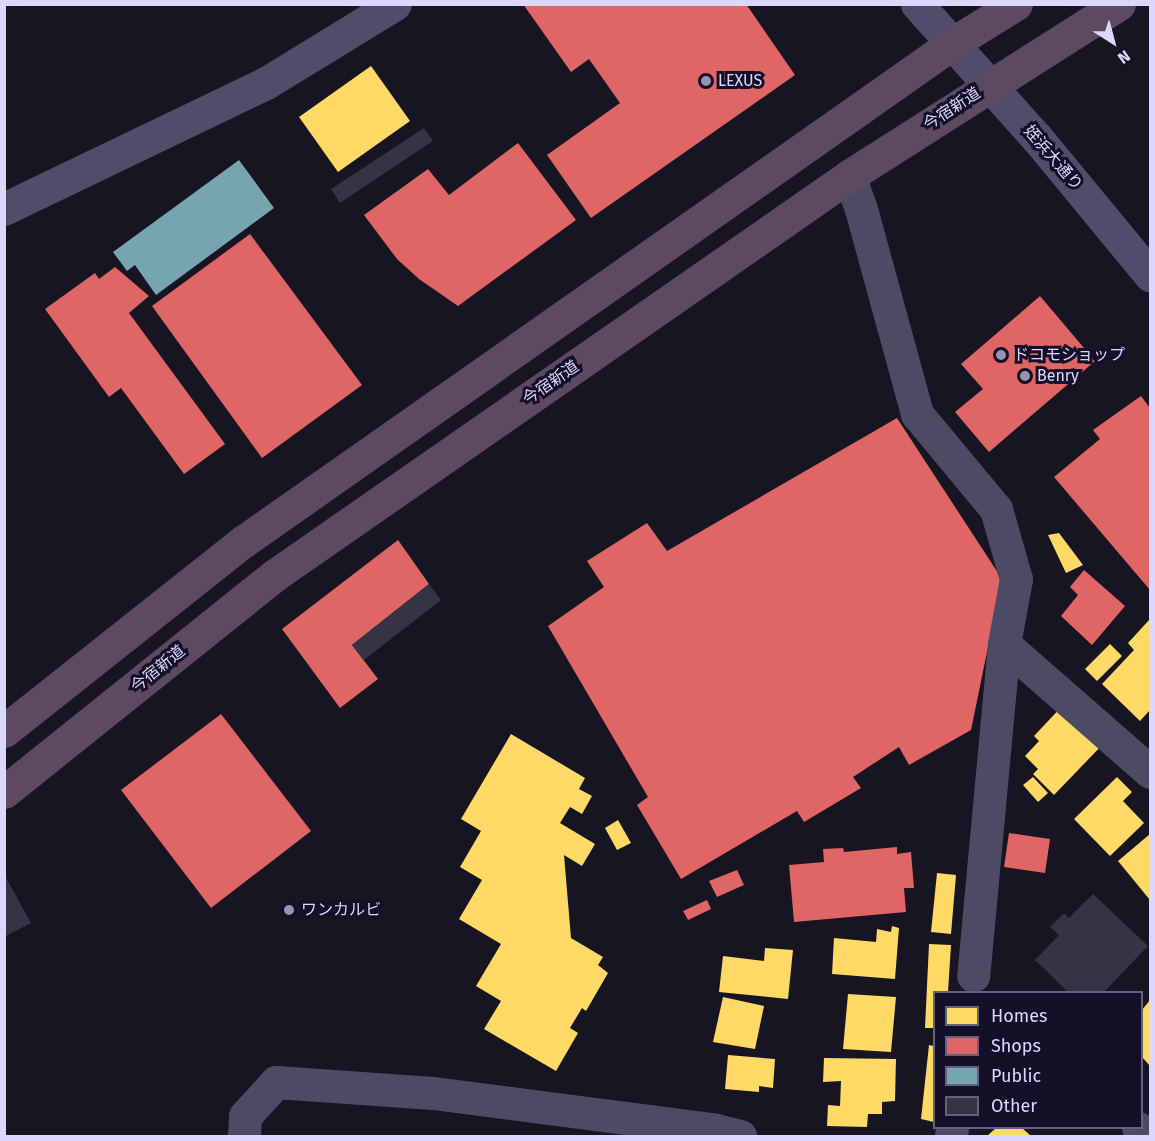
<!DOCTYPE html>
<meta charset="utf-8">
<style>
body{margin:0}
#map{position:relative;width:1155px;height:1141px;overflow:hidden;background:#181522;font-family:"Fira Sans","Noto Sans JP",sans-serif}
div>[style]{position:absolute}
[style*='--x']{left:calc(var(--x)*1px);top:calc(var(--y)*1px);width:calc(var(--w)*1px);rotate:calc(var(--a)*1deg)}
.homes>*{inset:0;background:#ffd966}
.shops>*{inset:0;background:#e06666}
.public>*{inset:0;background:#76a5af}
.building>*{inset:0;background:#363344}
.street>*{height:33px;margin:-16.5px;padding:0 16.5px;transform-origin:16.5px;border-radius:16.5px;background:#4c4b63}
.secondary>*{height:33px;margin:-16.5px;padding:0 16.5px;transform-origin:16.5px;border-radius:16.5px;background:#4f4d69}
.highway>*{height:33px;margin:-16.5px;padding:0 16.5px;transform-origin:16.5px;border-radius:16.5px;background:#5d4a61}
.dots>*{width:16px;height:16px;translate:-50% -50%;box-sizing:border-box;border:3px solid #141027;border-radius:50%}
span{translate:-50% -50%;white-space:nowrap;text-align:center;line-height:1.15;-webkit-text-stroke:6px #141027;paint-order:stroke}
.poi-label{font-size:16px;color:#dcd7ff}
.left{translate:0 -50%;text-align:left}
.street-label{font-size:16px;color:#dcd7ff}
.frame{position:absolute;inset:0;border:6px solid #dcd7ff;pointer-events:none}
.legend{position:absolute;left:933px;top:991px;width:210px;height:138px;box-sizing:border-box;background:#141027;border:2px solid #64607d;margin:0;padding:8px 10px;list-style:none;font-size:18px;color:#dcd7ff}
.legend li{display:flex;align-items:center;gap:12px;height:30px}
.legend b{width:30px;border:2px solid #64607d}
.north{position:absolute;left:1083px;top:12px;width:60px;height:60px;-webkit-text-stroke:4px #141027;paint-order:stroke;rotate:144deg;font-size:16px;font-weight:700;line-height:24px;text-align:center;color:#dcd7ff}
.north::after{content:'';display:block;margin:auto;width:21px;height:27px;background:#dcd7ff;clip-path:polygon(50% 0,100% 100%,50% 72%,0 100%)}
</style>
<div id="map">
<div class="homes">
<div style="clip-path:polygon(371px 66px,410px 121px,338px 172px,299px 117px)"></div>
<div style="clip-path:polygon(1059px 533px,1083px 565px,1066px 573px,1048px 535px)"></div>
<div style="clip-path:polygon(1150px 619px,1150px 710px,1140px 721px,1102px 684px,1134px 650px,1128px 643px)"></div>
<div style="clip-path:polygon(1110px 644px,1122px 656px,1097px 681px,1085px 669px)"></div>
<div style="clip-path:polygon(1066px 702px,1106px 741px,1054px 795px,1033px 774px,1038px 769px,1025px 756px,1039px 741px,1034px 736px)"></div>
<div style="clip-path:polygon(511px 734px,585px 778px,579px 789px,592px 796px,582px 814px,570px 807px,560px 823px,595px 844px,582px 866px,564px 855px,571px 938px,603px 957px,598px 965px,608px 973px,586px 1011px,582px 1008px,570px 1028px,578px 1033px,556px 1071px,484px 1029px,501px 1001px,476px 986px,501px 944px,459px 919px,482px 880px,460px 867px,481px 831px,461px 819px)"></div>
<div style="clip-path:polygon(1033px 777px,1048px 793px,1038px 802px,1023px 785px)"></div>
<div style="clip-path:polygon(1117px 777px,1132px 792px,1123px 801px,1144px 823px,1110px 856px,1074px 819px)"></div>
<div style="clip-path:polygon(618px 820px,631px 843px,617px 850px,605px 828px)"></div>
<div style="clip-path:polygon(1150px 834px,1150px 900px,1118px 861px)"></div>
<div style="clip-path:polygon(937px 873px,956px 875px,951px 934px,931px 932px)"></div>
<div style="clip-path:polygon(892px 926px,899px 928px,895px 979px,832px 974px,834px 938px,876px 942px,877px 929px,891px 932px)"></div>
<div style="clip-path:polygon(929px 944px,951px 945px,948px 992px,934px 992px,934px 1028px,925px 1028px)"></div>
<div style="clip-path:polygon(765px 948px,793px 950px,788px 999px,719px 992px,723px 956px,764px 961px)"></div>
<div style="clip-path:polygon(848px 994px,896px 997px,891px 1052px,843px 1049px)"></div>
<div style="clip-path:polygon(723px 997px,764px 1006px,755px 1049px,713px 1042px)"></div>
<div style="clip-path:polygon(1150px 1000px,1150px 1066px,1142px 1057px,1142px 1010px)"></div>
<div style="clip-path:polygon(929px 1045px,934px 1046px,934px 1122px,921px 1119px)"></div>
<div style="clip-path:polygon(728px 1055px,775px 1059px,773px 1088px,759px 1086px,759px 1092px,725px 1089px)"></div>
<div style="clip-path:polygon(824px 1058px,896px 1059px,895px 1101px,882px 1102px,882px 1114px,868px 1114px,867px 1127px,827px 1126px,828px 1105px,840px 1106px,841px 1081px,823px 1082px)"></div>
<div style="clip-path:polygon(996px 1128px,1022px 1128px,1031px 1136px,987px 1136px)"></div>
</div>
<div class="shops">
<div style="clip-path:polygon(523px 4px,746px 4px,795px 75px,591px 218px,547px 155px,620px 103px,589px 59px,571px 72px)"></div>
<div style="clip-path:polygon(518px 143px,576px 220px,458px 306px,419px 279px,397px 259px,364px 215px,428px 169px,449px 195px)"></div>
<div style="clip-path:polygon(250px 234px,362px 385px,262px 458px,152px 306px)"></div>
<div style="clip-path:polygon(115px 267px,149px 296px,129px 313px,225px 444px,184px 474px,121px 388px,109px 397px,45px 309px,95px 273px,99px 279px)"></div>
<div style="clip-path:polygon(1040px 296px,1095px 361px,989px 452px,955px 412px,983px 389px,961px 364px)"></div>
<div style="clip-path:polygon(1141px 396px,1150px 408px,1150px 590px,1054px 477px,1100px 439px,1093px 430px)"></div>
<div style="clip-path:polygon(897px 418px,1002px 579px,971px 730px,909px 765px,899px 747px,853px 777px,861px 788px,804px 822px,797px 811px,681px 879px,637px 805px,648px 797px,548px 626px,604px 587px,587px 561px,647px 523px,667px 551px)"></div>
<div style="clip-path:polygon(398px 540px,429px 584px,352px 645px,378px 679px,340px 708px,282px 629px)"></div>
<div style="clip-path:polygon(1084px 570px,1125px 606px,1092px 645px,1061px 616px,1078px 595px,1070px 587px)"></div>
<div style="clip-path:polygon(221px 714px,311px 831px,211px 908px,121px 790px)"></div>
<div style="clip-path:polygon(1009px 833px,1050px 839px,1045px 873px,1004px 867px)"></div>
<div style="clip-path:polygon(897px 847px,897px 854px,911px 852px,914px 888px,904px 888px,906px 912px,794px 922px,789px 865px,824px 862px,823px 849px,843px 848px,844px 852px)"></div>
<div style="clip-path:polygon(737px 870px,744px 885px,717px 897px,709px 881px)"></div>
<div style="clip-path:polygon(707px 900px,711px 909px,688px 920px,683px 911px)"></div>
</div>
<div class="public">
<div style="clip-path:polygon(239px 160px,274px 208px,156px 295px,135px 265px,127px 271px,113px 252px)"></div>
</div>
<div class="building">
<div style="clip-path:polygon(424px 128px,433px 141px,340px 203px,331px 189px)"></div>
<div style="clip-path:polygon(429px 584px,441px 600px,364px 660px,352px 645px)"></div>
<div style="clip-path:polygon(4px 874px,31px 923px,4px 937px)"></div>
<div style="clip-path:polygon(1093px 894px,1148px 946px,1104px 992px,1063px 992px,1066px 990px,1035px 960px,1059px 935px,1050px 927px,1064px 913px,1069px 918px)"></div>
</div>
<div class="street">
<div style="--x:849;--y:176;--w:35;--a:70"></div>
<div style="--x:861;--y:209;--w:213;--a:74.7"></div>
<div style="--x:917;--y:414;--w:124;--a:50.3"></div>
<div style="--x:996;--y:509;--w:73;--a:74.1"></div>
<div style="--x:1016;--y:579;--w:66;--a:100.5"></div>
<div style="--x:1004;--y:644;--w:333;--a:95.3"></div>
<div style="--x:1004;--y:644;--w:194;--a:41.2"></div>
<div style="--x:1138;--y:1128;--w:12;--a:42"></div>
<div style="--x:244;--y:1136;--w:20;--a:-87"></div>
<div style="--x:245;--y:1116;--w:46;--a:-47.6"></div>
<div style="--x:276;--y:1082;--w:157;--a:4"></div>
<div style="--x:433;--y:1093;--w:285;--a:7.4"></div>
<div style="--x:716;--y:1130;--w:25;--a:14"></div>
<div style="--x:951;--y:1136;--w:8;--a:-83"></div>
</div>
<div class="secondary">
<div style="--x:917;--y:4;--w:180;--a:48.2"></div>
<div style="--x:1037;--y:138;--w:178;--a:50.5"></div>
<div style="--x:4;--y:209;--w:291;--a:-25.7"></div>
<div style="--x:266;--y:83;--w:151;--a:-31.5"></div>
</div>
<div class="highway">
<div style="--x:4;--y:731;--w:306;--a:-38.4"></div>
<div style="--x:244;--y:541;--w:866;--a:-35.08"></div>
<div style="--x:953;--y:43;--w:74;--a:-31.8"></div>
<div style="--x:4;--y:792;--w:347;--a:-38.7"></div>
<div style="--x:275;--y:575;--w:699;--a:-34.8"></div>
<div style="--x:849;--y:176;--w:320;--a:-32.5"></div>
</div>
<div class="dots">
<div style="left:706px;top:81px;background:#9793b2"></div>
<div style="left:1001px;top:355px;background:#9793b2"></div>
<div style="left:1025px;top:376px;background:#9793b2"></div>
<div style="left:289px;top:910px;background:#9793b2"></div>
</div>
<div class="poi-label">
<span class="left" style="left:718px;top:81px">LEXUS</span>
<span class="left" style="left:1013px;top:355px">ドコモショップ</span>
<span class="left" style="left:1037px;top:376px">Benry</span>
<span class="left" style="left:301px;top:910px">ワンカルビ</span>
</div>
<div class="street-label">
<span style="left:952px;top:109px;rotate:-33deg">今宿新道</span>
<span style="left:1053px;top:158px;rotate:49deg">姪浜大通り</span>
<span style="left:551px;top:383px;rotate:-35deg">今宿新道</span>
<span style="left:158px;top:669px;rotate:-39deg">今宿新道</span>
</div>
<div class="frame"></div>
<ul class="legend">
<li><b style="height:16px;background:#ffd966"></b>Homes</li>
<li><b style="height:16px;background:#e06666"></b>Shops</li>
<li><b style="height:16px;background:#76a5af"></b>Public</li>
<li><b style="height:16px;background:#363344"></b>Other</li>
</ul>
<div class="north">N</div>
</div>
